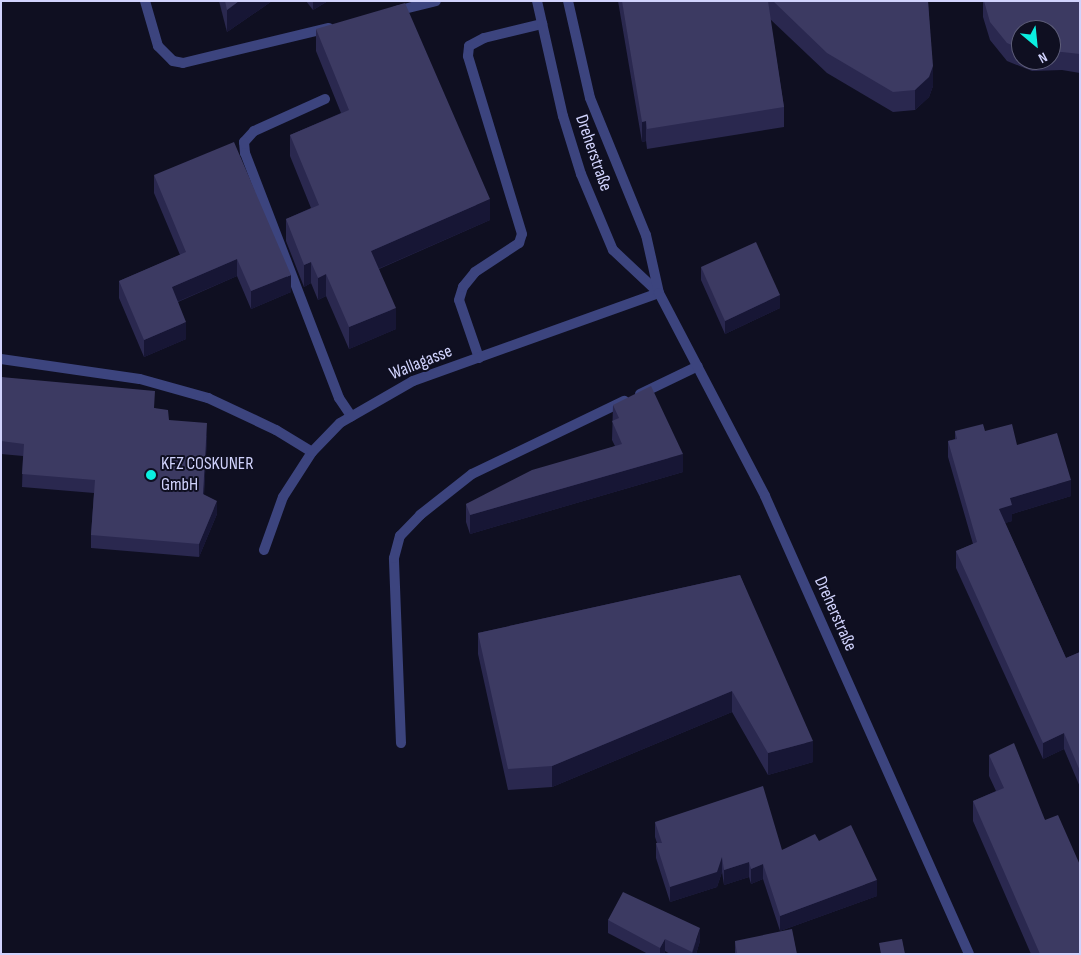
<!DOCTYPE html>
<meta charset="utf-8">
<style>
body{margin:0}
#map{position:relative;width:1081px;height:955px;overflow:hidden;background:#0f0f21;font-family:"Sofia Sans Condensed",sans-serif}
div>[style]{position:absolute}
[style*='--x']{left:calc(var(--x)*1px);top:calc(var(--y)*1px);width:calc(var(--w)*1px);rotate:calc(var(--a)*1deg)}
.service>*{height:10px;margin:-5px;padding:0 5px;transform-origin:5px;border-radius:5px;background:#3c447e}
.minor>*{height:10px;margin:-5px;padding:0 5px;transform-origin:5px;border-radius:5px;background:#3c447e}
.tertiary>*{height:10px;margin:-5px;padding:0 5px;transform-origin:5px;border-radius:5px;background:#3c447e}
.wall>*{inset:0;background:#2a284f}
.shaded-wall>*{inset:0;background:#171635}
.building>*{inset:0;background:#3c3a62}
.dots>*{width:14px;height:14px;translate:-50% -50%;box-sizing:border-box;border:2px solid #0f0f21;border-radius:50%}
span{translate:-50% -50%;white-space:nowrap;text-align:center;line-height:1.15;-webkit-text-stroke:4px #0f0f21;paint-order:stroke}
.street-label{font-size:18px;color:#d1d3fd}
.poi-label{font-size:18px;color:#d1d3fd}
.left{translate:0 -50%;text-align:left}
.frame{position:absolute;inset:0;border:2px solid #d1d3fd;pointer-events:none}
.north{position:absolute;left:1011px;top:20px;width:50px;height:50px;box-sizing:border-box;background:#0f0f21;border:1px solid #5d5d79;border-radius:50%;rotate:152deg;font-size:14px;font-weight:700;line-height:20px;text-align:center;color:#d1d3fd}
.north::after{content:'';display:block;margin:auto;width:18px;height:22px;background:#0befe0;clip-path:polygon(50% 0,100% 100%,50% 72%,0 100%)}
</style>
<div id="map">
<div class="service">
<div style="--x:145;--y:1;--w:47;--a:73.9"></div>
<div style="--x:158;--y:46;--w:21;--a:45"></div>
<div style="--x:173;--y:61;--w:10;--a:11"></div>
<div style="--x:183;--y:63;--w:150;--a:-13.5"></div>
<div style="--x:396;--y:11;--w:41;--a:-14"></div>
<div style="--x:325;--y:99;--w:78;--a:155.7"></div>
<div style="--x:254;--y:131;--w:15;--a:132"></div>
<div style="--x:244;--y:142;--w:11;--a:85"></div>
<div style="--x:245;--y:153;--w:262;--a:69"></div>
<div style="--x:339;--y:398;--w:22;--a:56"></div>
<div style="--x:479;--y:358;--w:61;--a:-109"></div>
<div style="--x:459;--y:300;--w:14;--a:-73"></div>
<div style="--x:463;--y:287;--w:19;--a:-51"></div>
<div style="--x:475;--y:272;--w:53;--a:-33.4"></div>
<div style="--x:519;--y:243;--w:9;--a:-72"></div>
<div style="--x:522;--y:234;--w:186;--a:-106.9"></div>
<div style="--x:468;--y:56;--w:10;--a:-84"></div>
<div style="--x:469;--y:46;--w:17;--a:-28"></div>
<div style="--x:484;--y:38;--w:60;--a:-13.6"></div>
<div style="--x:1;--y:359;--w:140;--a:8.2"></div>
<div style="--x:140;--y:379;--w:71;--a:15.6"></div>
<div style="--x:208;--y:398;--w:75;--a:25.2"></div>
<div style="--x:276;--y:430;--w:42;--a:31.4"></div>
<div style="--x:640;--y:394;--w:64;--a:-25.8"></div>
<div style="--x:401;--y:743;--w:185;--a:-92.2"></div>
<div style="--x:394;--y:558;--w:23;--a:-75"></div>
<div style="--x:400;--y:536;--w:29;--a:-46"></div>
<div style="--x:420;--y:515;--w:66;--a:-38.3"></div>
<div style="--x:472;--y:474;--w:169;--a:-25.7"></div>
</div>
<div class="minor">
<div style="--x:264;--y:550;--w:56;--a:-70.3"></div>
<div style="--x:283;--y:497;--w:54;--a:-57.2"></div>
<div style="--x:312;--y:452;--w:40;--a:-46"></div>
<div style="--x:340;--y:423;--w:84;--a:-29.9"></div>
<div style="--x:413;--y:381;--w:261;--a:-19.7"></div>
</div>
<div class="tertiary">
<div style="--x:537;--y:1;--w:118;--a:77.3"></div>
<div style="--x:563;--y:116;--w:61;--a:72.8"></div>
<div style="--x:581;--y:174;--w:82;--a:67.2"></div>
<div style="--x:613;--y:250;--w:63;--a:43.1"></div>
<div style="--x:568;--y:1;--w:99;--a:77.2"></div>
<div style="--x:590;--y:98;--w:148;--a:67.8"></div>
<div style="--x:646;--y:235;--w:59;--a:77.4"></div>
<div style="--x:659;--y:293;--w:229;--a:62.4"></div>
<div style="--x:765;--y:496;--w:501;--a:65.99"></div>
</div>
<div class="wall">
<div style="clip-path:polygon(219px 1px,272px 1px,227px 32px)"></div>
<div style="clip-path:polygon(306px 1px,328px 1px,313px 10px)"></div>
<div style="clip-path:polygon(618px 1px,928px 1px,933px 86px,929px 97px,915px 110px,893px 112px,827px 73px,770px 19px,784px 107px,784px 127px,647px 149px,646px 141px,642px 142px)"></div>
<div style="clip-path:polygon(evenodd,983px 1px,1080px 1px,1080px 73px,1062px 70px,1032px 71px,1007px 61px,990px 40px,983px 17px,983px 1px,1021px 30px,1051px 30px,1051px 60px,1021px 60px,1021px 30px)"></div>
<div style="clip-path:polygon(316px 29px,490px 220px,379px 269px,396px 329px,349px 349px,326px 296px,318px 300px,311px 283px,304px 287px,286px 241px,286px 219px,311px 208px,290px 156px,290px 135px,341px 113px,316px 51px)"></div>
<div style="clip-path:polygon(154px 175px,291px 292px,251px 309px,237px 276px,178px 302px,186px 339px,144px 357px,119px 298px,119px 281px,180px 255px,154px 193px)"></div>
<div style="clip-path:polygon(701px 267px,780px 308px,725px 334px,701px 280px)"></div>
<div style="clip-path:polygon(1px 377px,155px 408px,169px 420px,207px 436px,204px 495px,217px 514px,199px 557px,91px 548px,91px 535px,94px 493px,22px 487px,23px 456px,1px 454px)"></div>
<div style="clip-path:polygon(613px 405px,683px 472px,470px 534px,466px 522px,466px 504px,615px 446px,612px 440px)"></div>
<div style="clip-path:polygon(955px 431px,985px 431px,1017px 445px,1071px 496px,1012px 514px,1012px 521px,1005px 523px,1066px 658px,1080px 652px,1080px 787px,1064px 749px,1043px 759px,956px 568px,956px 551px,973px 544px,948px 457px,948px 441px,955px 439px)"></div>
<div style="clip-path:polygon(740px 575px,813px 762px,768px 775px,732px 712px,552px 787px,508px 790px,478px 654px,478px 633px)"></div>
<div style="clip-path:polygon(989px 755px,1045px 820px,1080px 954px,1031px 954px,973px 821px,973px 801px,996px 791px,989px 776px)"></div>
<div style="clip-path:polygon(655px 822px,782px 850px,819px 841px,877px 896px,780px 931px,763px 879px,751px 884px,749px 877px,724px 885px,722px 872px,717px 887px,670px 902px,656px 858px,656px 843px,657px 843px,655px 837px)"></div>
<div style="clip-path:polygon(608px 920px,700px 941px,696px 954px,670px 954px,665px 951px,664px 954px,648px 954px,608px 933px)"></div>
<div style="clip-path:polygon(735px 941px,797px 954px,735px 954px)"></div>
</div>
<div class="shaded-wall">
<div style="clip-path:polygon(239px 1px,272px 1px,227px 32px,227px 10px)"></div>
<div style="clip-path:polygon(313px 1px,328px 1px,313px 10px)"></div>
<div style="clip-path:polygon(933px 66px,933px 86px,929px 97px,915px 110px,915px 90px)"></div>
<div style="clip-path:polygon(646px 121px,646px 141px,642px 142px,642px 122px)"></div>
<div style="clip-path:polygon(490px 199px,490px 220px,371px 272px,371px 251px)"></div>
<div style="clip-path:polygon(237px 259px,237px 276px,172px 304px,172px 287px)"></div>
<div style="clip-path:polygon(311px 262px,311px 283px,304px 287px,304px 265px)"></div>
<div style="clip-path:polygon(326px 274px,326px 296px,318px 300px,318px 278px)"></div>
<div style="clip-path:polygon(291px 275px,291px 292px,251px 309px,251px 291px)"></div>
<div style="clip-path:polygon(780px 295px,780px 308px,725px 334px,725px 321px)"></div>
<div style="clip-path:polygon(396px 308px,396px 329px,349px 349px,349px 327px)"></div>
<div style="clip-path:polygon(186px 322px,186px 339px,144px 357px,144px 340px)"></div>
<div style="clip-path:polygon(207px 423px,207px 436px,203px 507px,203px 494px)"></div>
<div style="clip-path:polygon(683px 454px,683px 472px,470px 534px,470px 515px)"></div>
<div style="clip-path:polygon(1071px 480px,1071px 496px,1012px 514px,1012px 521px,999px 525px,999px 509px,1010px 498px)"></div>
<div style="clip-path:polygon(217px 501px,217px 514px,199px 557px,199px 544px)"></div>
<div style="clip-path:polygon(732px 691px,732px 712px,552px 787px,552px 766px)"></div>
<div style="clip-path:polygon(1064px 733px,1064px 749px,1043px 759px,1043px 743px)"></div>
<div style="clip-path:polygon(813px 741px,813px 762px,768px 775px,768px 753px)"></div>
<div style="clip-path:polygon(722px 857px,722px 872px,717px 887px,670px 902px,670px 887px)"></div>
<div style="clip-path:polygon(749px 862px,749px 877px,724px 885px,724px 870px)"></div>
<div style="clip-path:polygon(763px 864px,763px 879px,751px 884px,751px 869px)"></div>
<div style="clip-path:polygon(877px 880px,877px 896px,780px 931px,780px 916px)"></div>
<div style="clip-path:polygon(700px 928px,700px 941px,696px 954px,692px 954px)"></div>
<div style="clip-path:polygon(665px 939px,665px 951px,664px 954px,660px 954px,660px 948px)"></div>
</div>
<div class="building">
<div style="clip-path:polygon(225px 1px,239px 1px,227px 10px)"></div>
<div style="clip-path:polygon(622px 1px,768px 1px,784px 107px,647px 129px,646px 121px,642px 122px)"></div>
<div style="clip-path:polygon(773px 1px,928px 1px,933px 66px,929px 77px,915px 90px,893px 92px,827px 53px)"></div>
<div style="clip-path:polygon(984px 1px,1080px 1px,1080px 54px,1062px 52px,1051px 52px,1051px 30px,1021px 30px,1021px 49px,1007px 43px,990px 22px)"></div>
<div style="clip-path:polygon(405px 3px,490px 199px,371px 251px,396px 308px,349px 327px,326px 274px,318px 278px,311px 262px,304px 265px,286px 219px,319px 205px,290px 135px,349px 110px,316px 29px)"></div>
<div style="clip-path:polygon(234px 142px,291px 275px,251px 291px,237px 259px,172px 287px,186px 322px,144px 340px,119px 281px,186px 252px,154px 175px)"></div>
<div style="clip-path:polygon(756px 242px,780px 295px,725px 321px,701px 267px)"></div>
<div style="clip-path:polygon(1px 377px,155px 391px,154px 408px,168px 410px,169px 420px,207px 423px,203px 494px,217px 501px,199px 544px,91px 535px,95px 480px,22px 474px,24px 444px,1px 441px)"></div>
<div style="clip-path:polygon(651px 386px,683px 454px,470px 515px,466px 504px,532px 470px,622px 444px,612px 421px,619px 418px,613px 405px)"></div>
<div style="clip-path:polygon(983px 424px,985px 431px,1012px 424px,1017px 445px,1057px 433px,1071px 480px,1010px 498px,1012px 505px,999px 509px,1066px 658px,1080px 652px,1080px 771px,1064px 733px,1043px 743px,956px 551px,977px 542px,948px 441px,957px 439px,955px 431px)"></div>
<div style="clip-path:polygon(740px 575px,813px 741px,768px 753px,732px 691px,552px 766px,508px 769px,478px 633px)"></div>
<div style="clip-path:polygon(1014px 743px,1045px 820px,1058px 815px,1080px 865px,1080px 954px,1040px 954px,973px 801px,1004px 788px,989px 755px)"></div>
<div style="clip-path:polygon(763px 786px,782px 850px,815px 834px,819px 841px,851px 825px,877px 880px,780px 916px,763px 864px,751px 869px,749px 862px,724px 870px,722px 857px,717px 872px,670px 887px,656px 843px,662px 843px,655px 822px)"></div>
<div style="clip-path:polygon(623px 892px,700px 928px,692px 952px,665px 939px,660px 948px,608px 920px)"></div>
<div style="clip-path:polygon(792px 929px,797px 954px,737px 954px,735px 941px)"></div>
<div style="clip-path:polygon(902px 939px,905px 954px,881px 954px,879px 943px)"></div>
</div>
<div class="dots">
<div style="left:151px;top:475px;background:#0befe0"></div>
</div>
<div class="street-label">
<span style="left:593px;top:153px;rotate:71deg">Dreherstraße</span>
<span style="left:421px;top:363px;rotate:-22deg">Wallagasse</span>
<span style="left:835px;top:614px;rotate:66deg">Dreherstraße</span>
</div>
<div class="poi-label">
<span class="left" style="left:161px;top:475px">KFZ COSKUNER<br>GmbH</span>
</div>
<div class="frame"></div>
<div class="north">N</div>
</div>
